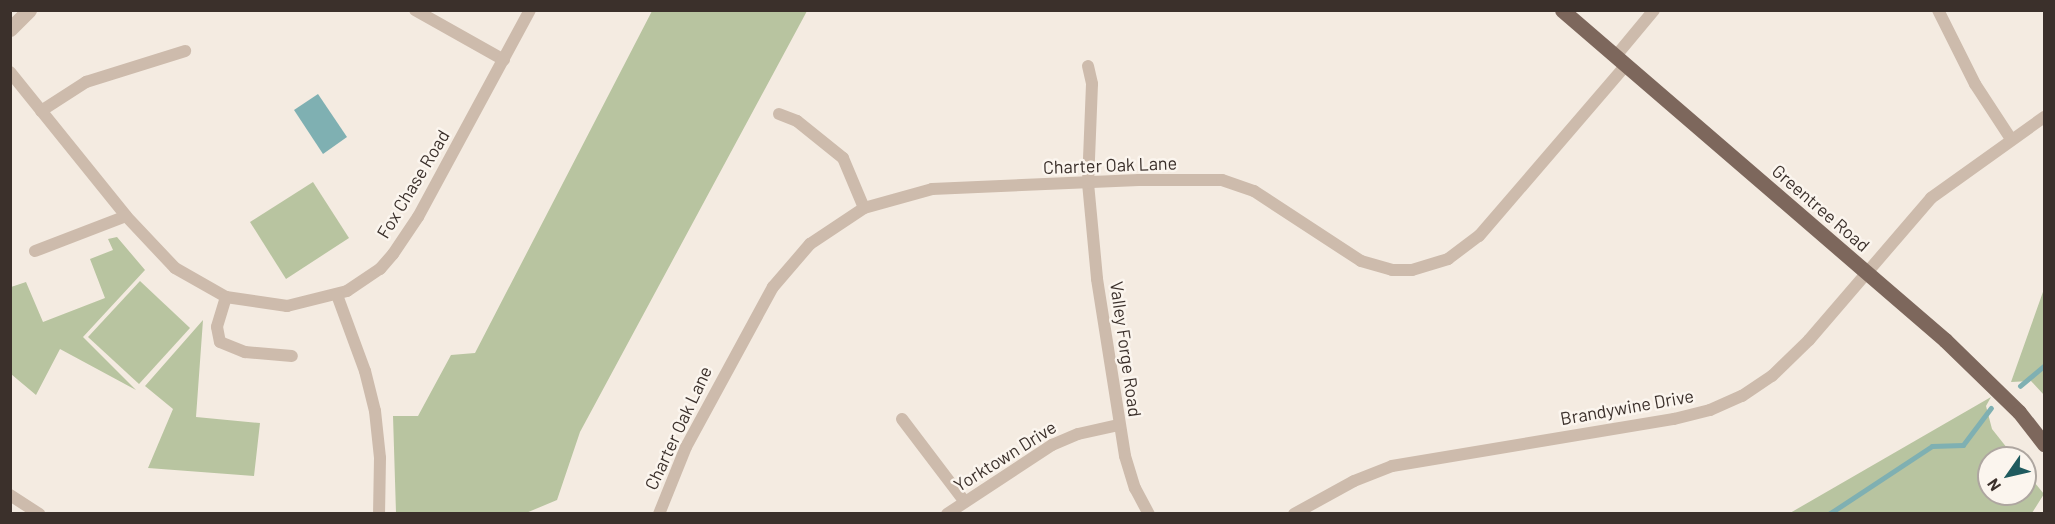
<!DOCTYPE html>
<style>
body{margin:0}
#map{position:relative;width:2055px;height:524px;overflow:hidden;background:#f4ebe1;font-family:Barlow,sans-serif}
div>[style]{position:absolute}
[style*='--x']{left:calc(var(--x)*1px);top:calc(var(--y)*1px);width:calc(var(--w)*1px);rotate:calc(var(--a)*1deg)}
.green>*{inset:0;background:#b8c4a0}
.water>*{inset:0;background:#7fb0b2}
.stream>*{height:4.5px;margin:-2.25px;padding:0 2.25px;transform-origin:2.25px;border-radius:2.25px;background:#7fb0b2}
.minor>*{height:12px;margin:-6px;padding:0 6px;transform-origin:6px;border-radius:6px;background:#cdbbac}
.tertiary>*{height:15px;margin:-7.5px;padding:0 7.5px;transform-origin:7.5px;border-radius:7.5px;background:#cdbbac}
.primary>*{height:15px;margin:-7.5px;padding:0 7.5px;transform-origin:7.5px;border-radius:7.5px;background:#7d675c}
span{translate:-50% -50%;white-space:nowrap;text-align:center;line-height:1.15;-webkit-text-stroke:5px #fbf5ee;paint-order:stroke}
.street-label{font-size:18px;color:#3b302b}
.frame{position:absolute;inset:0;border:12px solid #3b302b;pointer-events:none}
.north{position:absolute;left:1977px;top:446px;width:60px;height:60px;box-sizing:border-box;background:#fbf5ee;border:2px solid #aea6a0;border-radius:50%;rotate:236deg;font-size:16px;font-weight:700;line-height:24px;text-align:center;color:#3b302b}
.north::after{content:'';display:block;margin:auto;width:21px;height:27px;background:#1f5a5e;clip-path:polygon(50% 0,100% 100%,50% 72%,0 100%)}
</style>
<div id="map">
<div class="green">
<div style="clip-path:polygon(652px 11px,807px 11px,580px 432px,557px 500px,526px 513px,396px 513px,393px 416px,418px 416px,451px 355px,475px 353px)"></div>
<div style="clip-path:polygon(313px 182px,349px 238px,286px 279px,250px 222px)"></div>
<div style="clip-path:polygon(117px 237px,145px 270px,83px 337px,136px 390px,60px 349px,36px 395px,11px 374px,11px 287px,26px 282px,43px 322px,105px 298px,90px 259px,113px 250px,108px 239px)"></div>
<div style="clip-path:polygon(140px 281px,190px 328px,139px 384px,88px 337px)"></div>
<div style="clip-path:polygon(2044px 289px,2044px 395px,2031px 381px,2011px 382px)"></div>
<div style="clip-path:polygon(203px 320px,196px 417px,260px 423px,254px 476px,148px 468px,173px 409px,145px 386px)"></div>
<div style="clip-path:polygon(1991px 397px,1986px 406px,1992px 429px,2015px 458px,1989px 458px,1989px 494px,2025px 494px,2025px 471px,2044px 494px,2032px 513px,1790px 513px)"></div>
</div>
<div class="water">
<div style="clip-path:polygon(318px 94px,347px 137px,323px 154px,294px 110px)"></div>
</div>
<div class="stream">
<div style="--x:2020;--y:386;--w:31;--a:-40"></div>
<div style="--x:1829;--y:514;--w:123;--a:-33.4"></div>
<div style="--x:1932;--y:446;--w:31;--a:-2"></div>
<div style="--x:1963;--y:445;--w:46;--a:-52.9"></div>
</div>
<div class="minor">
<div style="--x:415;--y:10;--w:102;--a:29.3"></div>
<div style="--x:1938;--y:10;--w:83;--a:63.4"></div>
<div style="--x:1975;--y:84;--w:66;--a:56.8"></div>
<div style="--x:1615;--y:57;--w:61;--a:-50.3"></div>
<div style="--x:1088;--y:66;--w:18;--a:77"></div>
<div style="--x:1092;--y:84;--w:99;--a:92.3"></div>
<div style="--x:1088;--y:183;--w:96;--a:84.6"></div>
<div style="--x:1097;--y:279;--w:179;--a:81"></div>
<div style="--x:1125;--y:456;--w:34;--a:73"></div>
<div style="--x:1135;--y:488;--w:30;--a:62"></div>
<div style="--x:10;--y:72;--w:185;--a:51.1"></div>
<div style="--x:126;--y:216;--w:71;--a:46.7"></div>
<div style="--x:175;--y:268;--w:59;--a:29.6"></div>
<div style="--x:226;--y:297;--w:62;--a:8.4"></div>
<div style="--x:287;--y:306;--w:62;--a:-14"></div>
<div style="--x:347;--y:291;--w:40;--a:-34"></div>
<div style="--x:380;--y:269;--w:20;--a:-49"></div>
<div style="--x:393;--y:254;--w:45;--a:-56"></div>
<div style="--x:418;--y:217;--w:235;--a:-61.6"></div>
<div style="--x:41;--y:111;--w:54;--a:-32.8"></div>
<div style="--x:86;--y:82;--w:104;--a:-17.4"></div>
<div style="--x:779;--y:114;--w:19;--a:21"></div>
<div style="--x:797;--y:121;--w:59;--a:38.8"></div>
<div style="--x:843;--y:158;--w:54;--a:67.2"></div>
<div style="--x:35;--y:251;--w:97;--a:-21"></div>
<div style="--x:337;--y:295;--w:81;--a:69.8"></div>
<div style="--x:365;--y:371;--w:41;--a:76"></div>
<div style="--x:375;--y:411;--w:47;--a:83.9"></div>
<div style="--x:380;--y:458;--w:56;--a:91"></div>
<div style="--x:226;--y:297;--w:31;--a:107"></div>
<div style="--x:217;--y:327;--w:15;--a:79"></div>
<div style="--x:220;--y:342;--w:27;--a:22"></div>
<div style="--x:245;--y:352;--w:47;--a:4.9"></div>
<div style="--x:902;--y:419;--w:104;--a:52.8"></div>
<div style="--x:10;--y:495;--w:35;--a:33"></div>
<div style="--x:659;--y:514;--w:72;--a:-68.1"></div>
<div style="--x:686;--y:447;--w:182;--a:-61.5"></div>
<div style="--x:773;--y:287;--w:57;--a:-49.3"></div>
<div style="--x:810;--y:244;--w:65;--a:-33.7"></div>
<div style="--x:864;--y:208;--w:71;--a:-15.6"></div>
<div style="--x:932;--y:189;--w:207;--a:-2.5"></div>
<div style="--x:1139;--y:180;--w:83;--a:0"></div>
<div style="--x:1222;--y:180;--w:34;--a:19"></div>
<div style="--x:1254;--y:191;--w:128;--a:33.2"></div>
<div style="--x:1361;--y:261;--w:32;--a:16"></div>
<div style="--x:1392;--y:270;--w:20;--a:0"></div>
<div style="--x:1412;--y:270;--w:38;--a:-17"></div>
<div style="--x:1448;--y:259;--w:39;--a:-37"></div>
<div style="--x:1479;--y:236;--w:224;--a:-49.3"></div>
<div style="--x:947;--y:514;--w:126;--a:-33.3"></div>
<div style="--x:1052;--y:445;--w:28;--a:-23"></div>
<div style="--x:1078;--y:434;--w:42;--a:-12.4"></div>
<div style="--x:1294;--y:514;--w:68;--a:-28.8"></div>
<div style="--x:1354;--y:481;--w:41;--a:-21.5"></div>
<div style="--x:1392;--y:466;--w:286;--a:-9.5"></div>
<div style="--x:1674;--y:419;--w:37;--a:-14"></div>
<div style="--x:1710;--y:410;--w:35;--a:-24"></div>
<div style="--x:1742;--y:396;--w:36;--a:-34"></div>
<div style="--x:1772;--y:376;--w:52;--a:-44.2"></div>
<div style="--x:1809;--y:340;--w:187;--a:-49.3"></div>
<div style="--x:1931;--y:198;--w:139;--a:-35.6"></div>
</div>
<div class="tertiary">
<div style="--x:10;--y:29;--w:27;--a:-45"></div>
</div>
<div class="primary">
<div style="--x:1562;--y:10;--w:506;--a:40.75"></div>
<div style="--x:1945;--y:340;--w:103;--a:44.2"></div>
<div style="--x:2019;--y:412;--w:41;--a:52"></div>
</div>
<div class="street-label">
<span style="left:1110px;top:165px;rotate:-2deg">Charter Oak Lane</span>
<span style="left:413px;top:184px;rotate:-59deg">Fox Chase Road</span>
<span style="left:1821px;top:208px;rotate:41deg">Greentree Road</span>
<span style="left:1126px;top:349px;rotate:82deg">Valley Forge Road</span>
<span style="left:1627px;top:407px;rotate:-10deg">Brandywine Drive</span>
<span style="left:678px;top:428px;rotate:-65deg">Charter Oak Lane</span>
<span style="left:1005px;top:456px;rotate:-32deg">Yorktown Drive</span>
</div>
<div class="frame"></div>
<div class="north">N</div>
</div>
